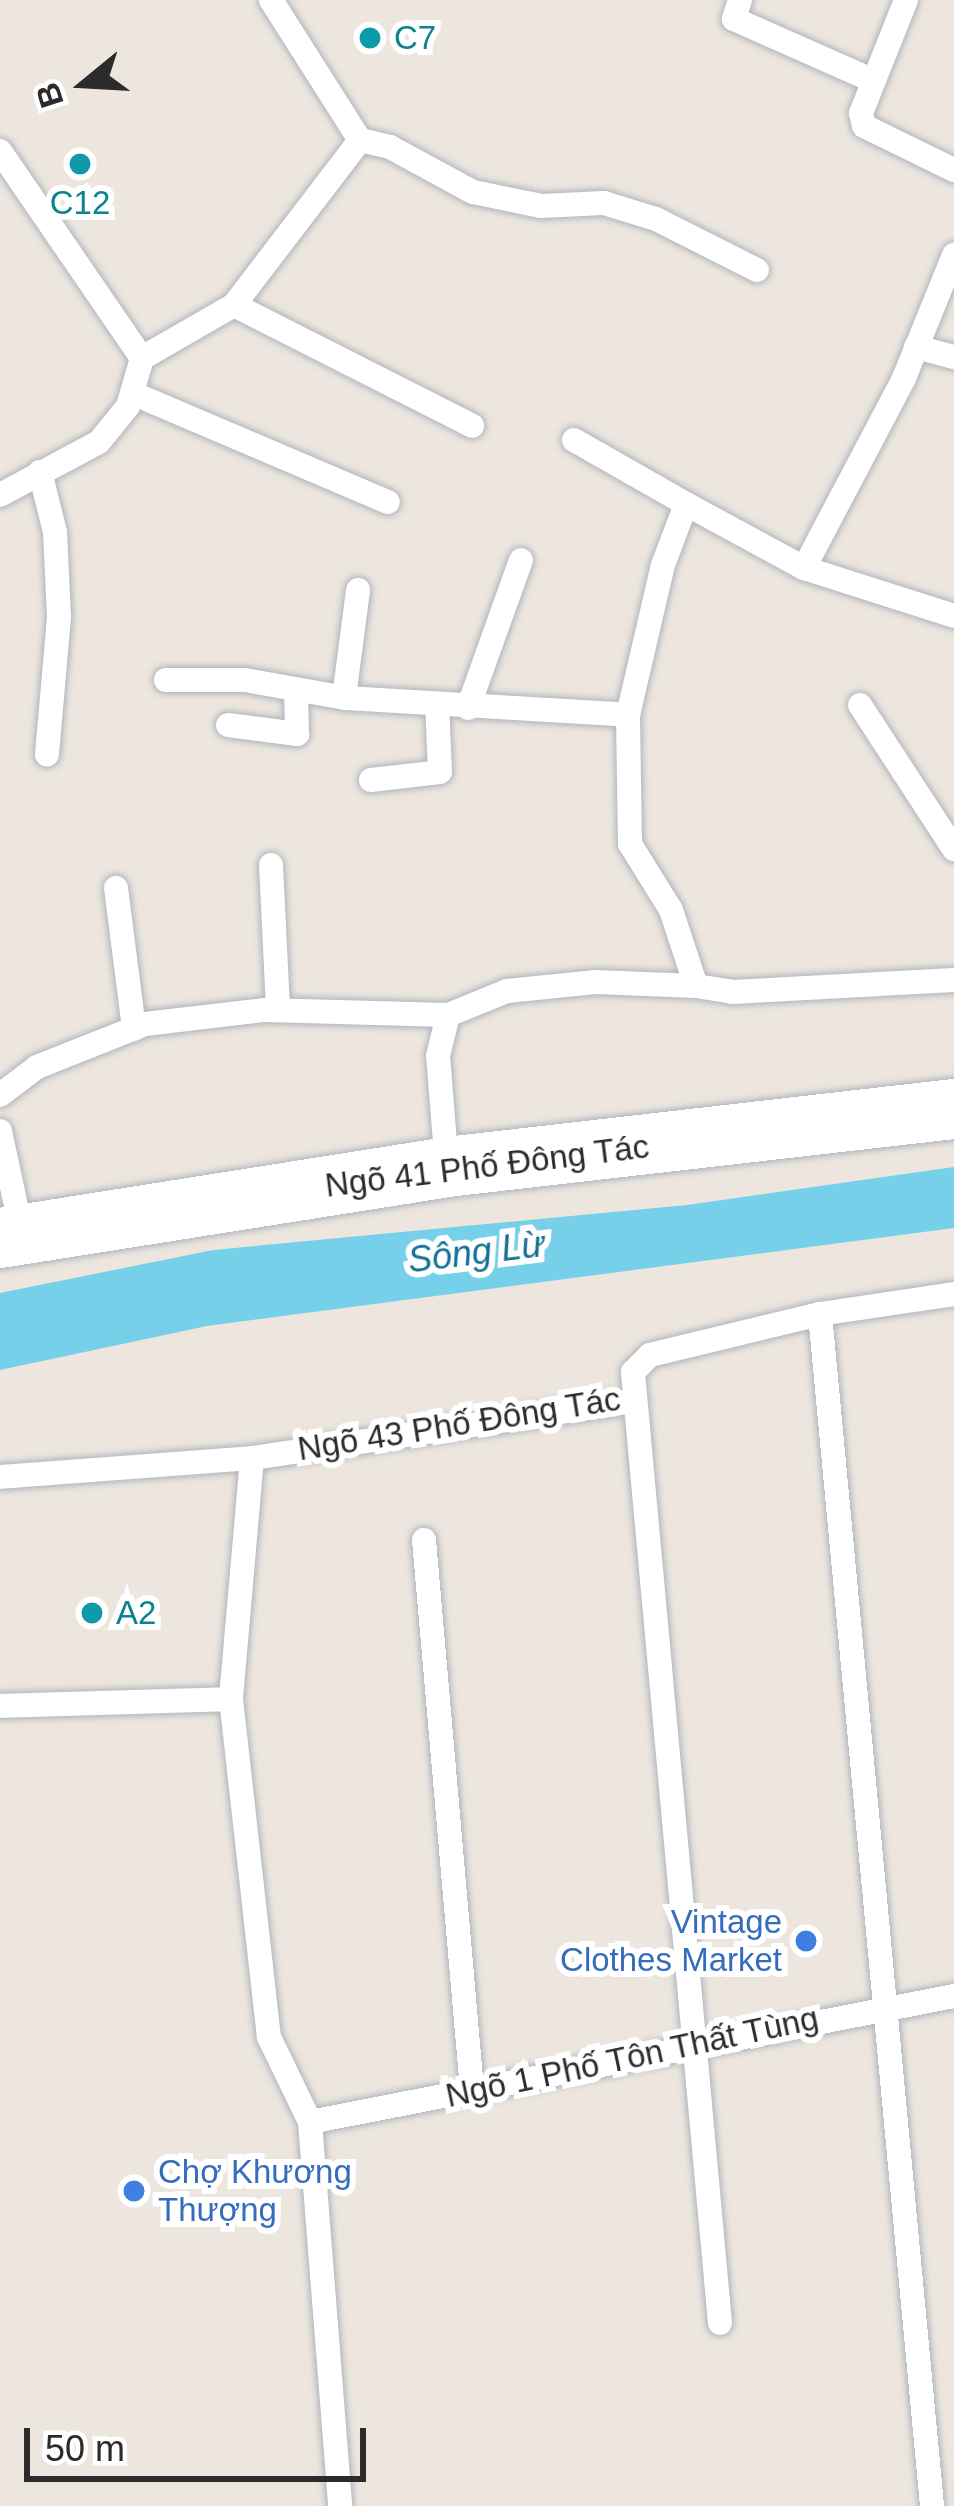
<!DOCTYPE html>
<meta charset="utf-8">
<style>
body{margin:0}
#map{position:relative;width:954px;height:2506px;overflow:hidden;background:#ece6de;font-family:Helvetica,sans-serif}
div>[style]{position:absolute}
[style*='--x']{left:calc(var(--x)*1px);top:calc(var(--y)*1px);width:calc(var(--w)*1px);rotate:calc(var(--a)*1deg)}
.water>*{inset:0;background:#77d0e9}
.roads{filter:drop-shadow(0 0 3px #b1b5be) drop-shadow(0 0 3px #b1b5be)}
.service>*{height:24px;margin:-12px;padding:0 12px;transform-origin:12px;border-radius:12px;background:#fff}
.tertiary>*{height:60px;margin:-30px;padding:0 30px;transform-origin:30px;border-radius:30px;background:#fff}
.dots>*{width:33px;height:33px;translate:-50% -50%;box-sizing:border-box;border:6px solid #fff;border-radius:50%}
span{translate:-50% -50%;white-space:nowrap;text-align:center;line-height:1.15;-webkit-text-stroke:12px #fff;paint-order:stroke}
.culture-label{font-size:33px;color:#0d838f}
.left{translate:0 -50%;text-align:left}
.street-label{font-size:33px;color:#2b2b2b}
.shop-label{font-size:33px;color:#366cbe}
.right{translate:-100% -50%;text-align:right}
.water-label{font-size:36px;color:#146f96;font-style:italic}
.north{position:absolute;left:24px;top:24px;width:120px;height:120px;-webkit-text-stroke:9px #fff;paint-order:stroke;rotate:252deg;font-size:33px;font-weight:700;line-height:48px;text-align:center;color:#2b2b2b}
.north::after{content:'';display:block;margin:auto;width:42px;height:54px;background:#2b2b2b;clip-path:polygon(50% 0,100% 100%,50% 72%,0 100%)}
.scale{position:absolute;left:24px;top:2428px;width:342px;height:54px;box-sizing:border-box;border:6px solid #2b2b2b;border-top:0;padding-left:15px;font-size:36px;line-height:42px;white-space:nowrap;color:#2b2b2b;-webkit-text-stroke:9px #fff;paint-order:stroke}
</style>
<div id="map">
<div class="water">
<div style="clip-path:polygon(954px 1167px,954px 1228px,207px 1326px,0 1370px,0 1293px,213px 1250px,687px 1205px)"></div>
</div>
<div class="roads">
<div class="service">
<div style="--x:271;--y:0;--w:166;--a:57.6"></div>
<div style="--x:360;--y:140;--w:31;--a:13"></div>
<div style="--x:390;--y:147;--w:94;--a:28.5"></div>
<div style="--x:473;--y:192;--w:69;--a:11.6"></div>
<div style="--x:541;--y:206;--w:63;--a:-2.7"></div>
<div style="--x:604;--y:203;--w:54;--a:17.1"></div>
<div style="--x:656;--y:219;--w:113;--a:26.8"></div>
<div style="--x:740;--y:0;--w:20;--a:108"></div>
<div style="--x:734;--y:19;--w:153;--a:23.9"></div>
<div style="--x:906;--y:0;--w:122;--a:111.7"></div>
<div style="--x:861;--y:113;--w:13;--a:77"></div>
<div style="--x:864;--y:126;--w:100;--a:26.1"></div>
<div style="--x:0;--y:151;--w:251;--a:55.6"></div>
<div style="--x:234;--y:305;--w:267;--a:26.9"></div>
<div style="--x:916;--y:347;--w:39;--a:15"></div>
<div style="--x:132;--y:393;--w:278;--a:23.1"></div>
<div style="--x:574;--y:440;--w:129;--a:29.7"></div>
<div style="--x:40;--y:472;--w:62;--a:76"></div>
<div style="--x:55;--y:532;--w:85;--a:87.3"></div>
<div style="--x:59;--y:617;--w:138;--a:95"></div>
<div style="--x:0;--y:495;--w:112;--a:-28.2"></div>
<div style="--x:99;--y:442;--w:46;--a:-51.1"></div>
<div style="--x:128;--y:406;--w:50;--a:-73.7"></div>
<div style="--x:142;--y:358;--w:106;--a:-29.9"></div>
<div style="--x:234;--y:305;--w:208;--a:-52.6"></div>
<div style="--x:804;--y:568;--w:157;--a:17.7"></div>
<div style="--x:166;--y:680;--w:79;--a:0"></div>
<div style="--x:245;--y:680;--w:103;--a:10.1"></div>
<div style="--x:346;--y:698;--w:283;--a:3.4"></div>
<div style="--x:344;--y:697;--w:108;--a:-82.5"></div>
<div style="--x:860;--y:705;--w:172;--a:56.9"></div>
<div style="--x:468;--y:708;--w:157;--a:-70.3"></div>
<div style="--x:228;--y:725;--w:70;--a:7.4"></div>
<div style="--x:297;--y:734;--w:43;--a:-91.3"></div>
<div style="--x:371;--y:780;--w:69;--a:-6.6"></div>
<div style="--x:440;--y:772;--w:68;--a:-92.5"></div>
<div style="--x:271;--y:865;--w:145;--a:87.2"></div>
<div style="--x:116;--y:888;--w:142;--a:82.7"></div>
<div style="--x:696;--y:986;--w:36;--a:9"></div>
<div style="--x:732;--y:992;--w:222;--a:-3.1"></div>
<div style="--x:0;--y:1095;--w:46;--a:-37.1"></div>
<div style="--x:37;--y:1067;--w:116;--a:-21.7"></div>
<div style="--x:145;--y:1024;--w:121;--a:-6.7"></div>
<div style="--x:265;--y:1010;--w:183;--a:1.6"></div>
<div style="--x:448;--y:1015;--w:64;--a:-22.1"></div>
<div style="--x:507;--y:991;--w:89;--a:-5.8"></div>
<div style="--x:596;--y:982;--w:100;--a:2.3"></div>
<div style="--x:696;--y:986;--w:80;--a:-108.2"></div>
<div style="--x:671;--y:910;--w:78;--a:-121.8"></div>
<div style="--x:630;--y:844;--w:129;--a:-90.9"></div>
<div style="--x:628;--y:715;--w:154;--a:-76.9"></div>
<div style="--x:663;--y:565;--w:65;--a:-69.3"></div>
<div style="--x:686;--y:504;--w:134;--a:28.5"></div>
<div style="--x:804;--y:568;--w:215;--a:-62.2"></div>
<div style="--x:904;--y:378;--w:133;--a:-67.9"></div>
<div style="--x:0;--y:1131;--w:105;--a:77.9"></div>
<div style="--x:447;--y:1167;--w:111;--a:-94.6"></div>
<div style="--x:438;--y:1056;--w:42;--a:-76.3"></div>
<div style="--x:820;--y:1314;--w:1197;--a:84.63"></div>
<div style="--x:252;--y:1458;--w:242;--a:95"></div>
<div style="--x:231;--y:1699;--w:340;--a:83.6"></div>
<div style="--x:269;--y:2037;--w:94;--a:64.2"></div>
<div style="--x:310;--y:2122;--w:385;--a:85.5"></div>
<div style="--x:0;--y:1477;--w:253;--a:-4.3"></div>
<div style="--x:252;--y:1458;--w:385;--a:-8.5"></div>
<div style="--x:424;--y:1540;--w:552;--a:85.01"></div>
<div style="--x:0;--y:1706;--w:231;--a:-1.7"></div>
<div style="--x:310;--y:2122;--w:656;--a:-11.07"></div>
<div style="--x:720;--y:2323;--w:955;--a:-95.23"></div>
<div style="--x:633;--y:1372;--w:24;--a:-45"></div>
<div style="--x:650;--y:1355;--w:175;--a:-13.6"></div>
<div style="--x:820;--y:1314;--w:135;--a:-8.5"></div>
</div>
<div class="tertiary">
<div style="--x:0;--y:1238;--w:453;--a:-9"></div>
<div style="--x:447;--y:1167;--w:510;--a:-6.53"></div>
</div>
</div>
<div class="dots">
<div style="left:370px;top:38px;background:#0f9aa8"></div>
<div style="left:80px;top:164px;background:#0f9aa8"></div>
<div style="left:92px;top:1613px;background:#0f9aa8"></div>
<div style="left:806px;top:1941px;background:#3f7fe0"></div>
<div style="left:134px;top:2191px;background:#3f7fe0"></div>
</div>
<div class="culture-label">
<span class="left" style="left:394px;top:38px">C7</span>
<span style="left:80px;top:203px">C12</span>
<span class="left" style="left:116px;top:1613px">A2</span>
</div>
<div class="street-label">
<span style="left:487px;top:1166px;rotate:-7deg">Ngõ 41 Phố Đông Tác</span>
<span style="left:459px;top:1424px;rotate:-9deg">Ngõ 43 Phố Đông Tác</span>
<span style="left:632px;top:2057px;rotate:-12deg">Ngõ 1 Phố Tôn Thất Tùng</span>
</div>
<div class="shop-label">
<span class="right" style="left:782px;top:1941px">Vintage<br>Clothes Market</span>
<span class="left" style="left:158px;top:2191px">Chợ Khương<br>Thượng</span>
</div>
<div class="water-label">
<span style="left:476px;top:1252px;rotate:-7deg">Sông Lừ</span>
</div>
<div class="north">B</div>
<div class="scale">50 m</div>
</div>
